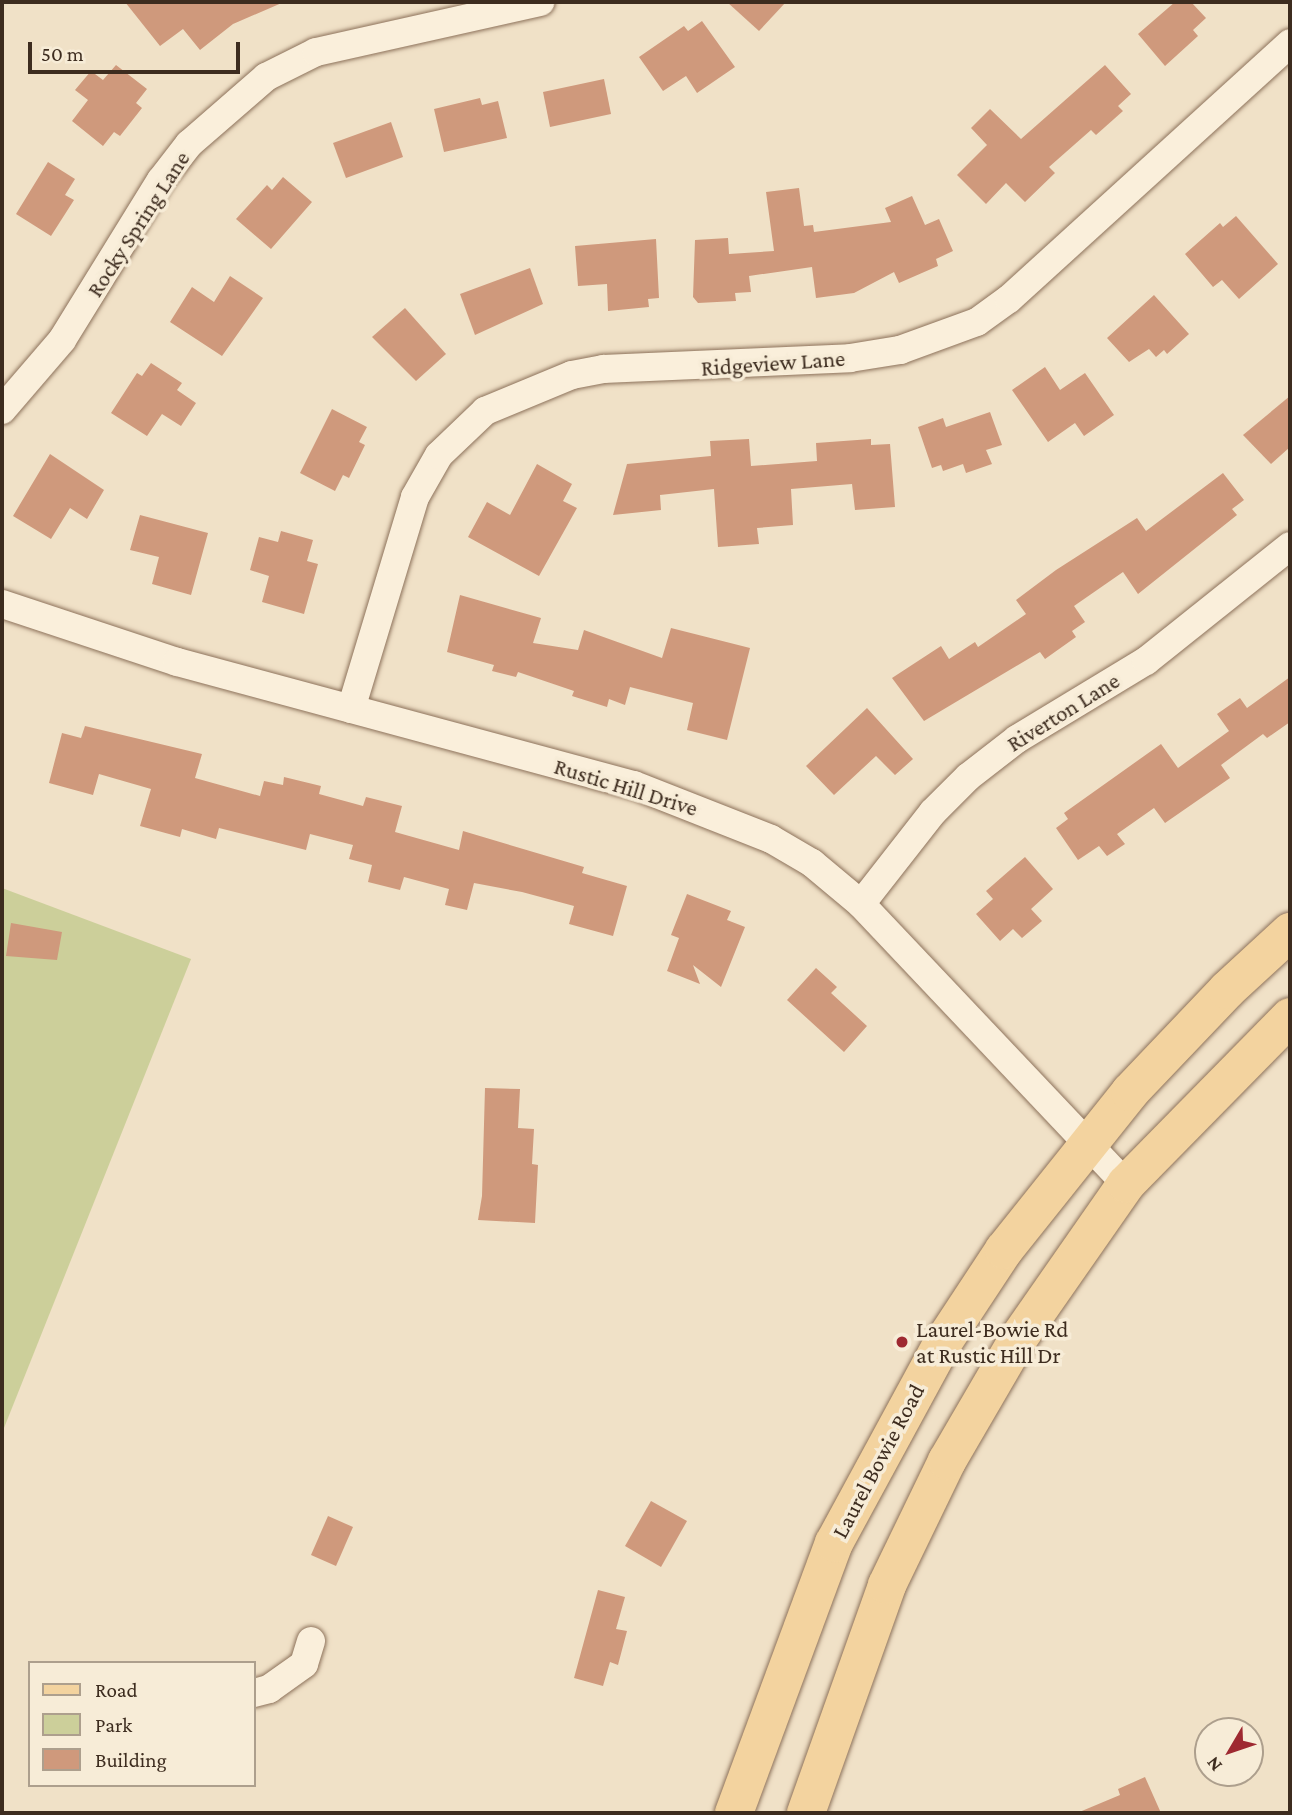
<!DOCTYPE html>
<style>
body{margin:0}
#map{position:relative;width:1292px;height:1815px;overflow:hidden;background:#f0e1c7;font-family:"Crimson Pro",serif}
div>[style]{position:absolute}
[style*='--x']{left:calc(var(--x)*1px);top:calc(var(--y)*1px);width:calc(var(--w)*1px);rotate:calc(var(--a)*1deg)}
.green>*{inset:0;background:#cccf9a}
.building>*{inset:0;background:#cf997c}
.roads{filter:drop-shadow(0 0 2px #8d725b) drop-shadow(0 0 2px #8d725b)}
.minor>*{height:28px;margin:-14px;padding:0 14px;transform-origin:14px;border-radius:14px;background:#faefdb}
.primary>*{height:38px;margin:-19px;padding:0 19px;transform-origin:19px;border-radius:19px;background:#f3d39f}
.dots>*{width:19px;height:19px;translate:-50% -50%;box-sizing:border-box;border:4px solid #f7ecd7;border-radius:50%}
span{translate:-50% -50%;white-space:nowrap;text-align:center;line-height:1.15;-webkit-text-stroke:7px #f7ecd7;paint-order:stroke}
.street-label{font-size:23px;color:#3d2c1f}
.poi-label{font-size:23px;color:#3d2c1f}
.left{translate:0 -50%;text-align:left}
.frame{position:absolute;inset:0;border:4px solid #3d2c1f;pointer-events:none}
.legend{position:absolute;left:28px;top:1661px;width:228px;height:126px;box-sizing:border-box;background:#f7ecd7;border:2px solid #ad9f8d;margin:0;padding:9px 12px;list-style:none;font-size:21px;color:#3d2c1f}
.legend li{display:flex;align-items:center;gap:14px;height:35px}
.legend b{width:35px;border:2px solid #ad9f8d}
.north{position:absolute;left:1194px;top:1717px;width:70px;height:70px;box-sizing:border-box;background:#f7ecd7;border:2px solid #ad9f8d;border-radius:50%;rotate:231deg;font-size:19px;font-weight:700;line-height:28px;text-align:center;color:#3d2c1f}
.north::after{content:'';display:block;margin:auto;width:24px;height:32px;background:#9e2931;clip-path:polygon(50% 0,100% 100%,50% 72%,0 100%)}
.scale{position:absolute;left:28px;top:42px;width:212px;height:32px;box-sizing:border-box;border:4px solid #3d2c1f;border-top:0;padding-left:9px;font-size:21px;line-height:24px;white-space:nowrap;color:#3d2c1f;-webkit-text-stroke:5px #f7ecd7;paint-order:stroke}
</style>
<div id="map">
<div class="green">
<div style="clip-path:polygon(2px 888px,191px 959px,2px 1433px)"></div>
</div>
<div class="building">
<div style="clip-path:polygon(125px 2px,284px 2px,233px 24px,200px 50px,183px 29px,160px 46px)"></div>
<div style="clip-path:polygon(727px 2px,786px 2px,759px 31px)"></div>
<div style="clip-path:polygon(1175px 2px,1191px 2px,1206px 18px,1193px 30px,1198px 36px,1165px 66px,1138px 34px)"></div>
<div style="clip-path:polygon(702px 21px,735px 67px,697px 93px,686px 76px,663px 91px,639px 57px,684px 26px,688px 31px)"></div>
<div style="clip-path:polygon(116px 65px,147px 89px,136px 103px,142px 108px,120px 136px,114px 132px,103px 146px,72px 121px,88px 100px,75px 90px,91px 71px,103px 80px)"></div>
<div style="clip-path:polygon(1105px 65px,1131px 94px,1118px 106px,1123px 111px,1096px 135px,1091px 130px,1049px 167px,1055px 173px,1025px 202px,1006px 183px,986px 204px,957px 175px,987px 145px,971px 128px,990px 109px,1021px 139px)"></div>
<div style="clip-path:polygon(604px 79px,611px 114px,550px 127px,543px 92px)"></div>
<div style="clip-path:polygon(480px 98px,482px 105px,498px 101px,507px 138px,444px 152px,434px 109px)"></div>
<div style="clip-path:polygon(391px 122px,403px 157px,346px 178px,333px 143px)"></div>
<div style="clip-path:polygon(48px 162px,75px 179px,65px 195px,74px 200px,51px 236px,16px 214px)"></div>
<div style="clip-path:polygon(283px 177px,312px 202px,271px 249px,236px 219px,267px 185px,272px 190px)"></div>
<div style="clip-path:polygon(799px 188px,804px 226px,813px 225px,814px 232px,891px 222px,885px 208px,912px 196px,925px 225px,939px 219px,953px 251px,936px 259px,938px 266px,899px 283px,894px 272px,854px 293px,816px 298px,812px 267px,749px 276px,751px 292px,735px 293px,736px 301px,698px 303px,693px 297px,695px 240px,728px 238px,729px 254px,774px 251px,766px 192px)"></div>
<div style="clip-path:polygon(1236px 216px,1278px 264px,1239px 299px,1222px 280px,1213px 287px,1185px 254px,1220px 223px,1223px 227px)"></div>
<div style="clip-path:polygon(656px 239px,659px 298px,648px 299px,649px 307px,608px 311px,607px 284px,578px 286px,575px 246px)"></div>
<div style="clip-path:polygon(530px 268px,543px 304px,475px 335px,460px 294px)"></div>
<div style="clip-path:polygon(230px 276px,263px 298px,222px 356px,170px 322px,192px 287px,214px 302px)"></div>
<div style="clip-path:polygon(1154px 295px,1189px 334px,1167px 354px,1164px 350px,1156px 357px,1149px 349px,1129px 362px,1107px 338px)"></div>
<div style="clip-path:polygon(405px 308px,446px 354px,416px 381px,372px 337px)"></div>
<div style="clip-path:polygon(151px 363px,182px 383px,177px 390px,196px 403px,181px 426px,162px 414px,147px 436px,111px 413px,137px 373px,142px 376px)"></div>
<div style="clip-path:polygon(1045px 367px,1060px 390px,1085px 373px,1114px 415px,1084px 436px,1075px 423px,1048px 442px,1012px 390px)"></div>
<div style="clip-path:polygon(1290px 396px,1290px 447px,1271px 464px,1243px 435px)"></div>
<div style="clip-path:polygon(332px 409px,367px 427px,359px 442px,365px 445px,349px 478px,343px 475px,335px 491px,300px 473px)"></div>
<div style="clip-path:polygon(990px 412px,1002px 445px,986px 450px,992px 464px,966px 473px,963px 464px,943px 471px,941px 465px,932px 468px,918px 427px,943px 418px,946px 427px)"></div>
<div style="clip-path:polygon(749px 439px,751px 466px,817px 461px,816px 443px,871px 439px,871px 445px,890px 444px,895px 507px,855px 510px,852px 484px,791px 489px,793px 525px,757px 528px,759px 544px,718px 547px,714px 489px,660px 495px,661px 510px,613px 515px,627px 464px,711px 456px,710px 441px)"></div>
<div style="clip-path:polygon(50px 454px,104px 490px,87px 519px,70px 508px,51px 539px,13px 516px)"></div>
<div style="clip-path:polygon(537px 464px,572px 484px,563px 501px,577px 508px,539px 576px,468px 537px,487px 502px,510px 515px)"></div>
<div style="clip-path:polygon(1223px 473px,1244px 500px,1232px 509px,1237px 515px,1138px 594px,1123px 572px,1074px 606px,1085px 622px,1072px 631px,1076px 637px,1045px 659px,1040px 652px,924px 721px,892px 678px,941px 646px,949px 659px,975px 642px,978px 647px,1026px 614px,1016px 600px,1056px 570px,1137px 518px,1146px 531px)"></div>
<div style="clip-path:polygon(140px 515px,208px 533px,191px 595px,152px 584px,159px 557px,130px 550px)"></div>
<div style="clip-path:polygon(281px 531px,313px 540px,307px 561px,318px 564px,304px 614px,262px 602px,269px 576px,250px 570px,259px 537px,278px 542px)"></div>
<div style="clip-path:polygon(460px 595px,541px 618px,533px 643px,578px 650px,584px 630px,662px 658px,671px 628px,750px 648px,727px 740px,687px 730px,693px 703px,630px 687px,625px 705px,609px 699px,607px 707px,572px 696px,574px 691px,518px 672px,516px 677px,492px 671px,494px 665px,447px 652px)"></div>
<div style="clip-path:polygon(1290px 677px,1290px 722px,1267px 738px,1263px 734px,1221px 765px,1230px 778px,1165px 823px,1154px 808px,1117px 834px,1125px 844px,1107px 856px,1099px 846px,1078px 860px,1056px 828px,1068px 819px,1064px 813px,1161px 744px,1178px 768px,1229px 731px,1217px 714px,1240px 698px,1247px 708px)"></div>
<div style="clip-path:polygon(867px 708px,913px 759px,895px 775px,876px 756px,834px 795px,806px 766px)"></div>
<div style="clip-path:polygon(85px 726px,202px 754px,195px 778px,260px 796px,264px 781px,283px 785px,284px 777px,321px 786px,319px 794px,363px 806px,366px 797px,402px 806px,395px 832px,459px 850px,463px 831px,584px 867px,582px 873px,627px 886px,613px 936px,569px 924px,574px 906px,522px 892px,474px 883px,467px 910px,445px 905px,449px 889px,404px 877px,400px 890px,368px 882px,372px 865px,349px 859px,353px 845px,310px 834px,306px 850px,219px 828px,216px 839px,182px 829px,180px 837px,140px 826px,151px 789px,99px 774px,93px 795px,49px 783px,62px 733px,81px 738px)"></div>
<div style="clip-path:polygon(1025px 857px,1053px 889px,1031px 909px,1042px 921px,1022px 938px,1013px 929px,1000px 941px,976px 914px,993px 899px,986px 891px)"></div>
<div style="clip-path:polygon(687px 894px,731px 911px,727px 920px,745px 927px,721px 987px,693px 965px,700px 984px,667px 971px,679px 938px,671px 935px)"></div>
<div style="clip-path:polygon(11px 923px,62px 932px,57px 960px,6px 956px)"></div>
<div style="clip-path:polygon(816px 968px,837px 987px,831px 993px,867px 1026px,844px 1052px,787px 1000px)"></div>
<div style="clip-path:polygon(485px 1088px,520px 1089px,518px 1128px,534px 1129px,532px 1164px,538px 1165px,535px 1223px,478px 1220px,482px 1196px)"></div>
<div style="clip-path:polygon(651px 1501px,687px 1521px,661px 1567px,625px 1546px)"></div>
<div style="clip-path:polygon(328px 1516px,353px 1527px,336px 1566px,311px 1555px)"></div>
<div style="clip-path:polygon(598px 1590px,625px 1597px,616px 1629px,627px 1631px,618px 1665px,610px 1662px,603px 1686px,574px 1678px)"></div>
<div style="clip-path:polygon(1145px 1777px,1161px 1813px,1077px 1813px,1120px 1795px,1118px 1789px)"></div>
</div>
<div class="roads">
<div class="minor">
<div style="--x:2;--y:410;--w:92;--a:-49.4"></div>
<div style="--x:62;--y:340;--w:188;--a:-58.3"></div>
<div style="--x:161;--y:180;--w:46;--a:-52.1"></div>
<div style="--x:189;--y:144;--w:102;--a:-41"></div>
<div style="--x:266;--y:77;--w:56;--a:-26.6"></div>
<div style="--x:316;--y:52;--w:230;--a:-12.6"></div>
<div style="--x:2;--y:604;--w:184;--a:18.3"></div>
<div style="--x:177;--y:662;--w:473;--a:15.1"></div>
<div style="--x:634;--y:785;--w:147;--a:21.5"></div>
<div style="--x:771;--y:839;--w:48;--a:30.3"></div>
<div style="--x:812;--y:863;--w:64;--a:39.9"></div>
<div style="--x:861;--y:904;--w:386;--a:46.6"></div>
<div style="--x:351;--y:709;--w:221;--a:-73.2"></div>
<div style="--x:415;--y:497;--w:48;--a:-60.3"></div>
<div style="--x:439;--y:455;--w:64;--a:-43.7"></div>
<div style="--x:485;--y:411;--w:94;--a:-22.5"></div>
<div style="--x:572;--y:375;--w:32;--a:-11"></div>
<div style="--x:603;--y:369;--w:247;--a:-2.5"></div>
<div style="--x:850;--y:358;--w:51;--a:-9.1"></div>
<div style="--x:900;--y:350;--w:82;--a:-20"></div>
<div style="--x:977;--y:322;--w:39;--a:-36"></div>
<div style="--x:1009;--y:299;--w:380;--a:-42.3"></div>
<div style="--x:861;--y:904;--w:117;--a:-52"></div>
<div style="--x:933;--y:812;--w:49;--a:-45"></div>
<div style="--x:968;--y:777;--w:62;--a:-37.8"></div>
<div style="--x:1017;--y:739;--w:151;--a:-31.2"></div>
<div style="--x:1146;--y:661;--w:184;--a:-38.6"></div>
<div style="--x:254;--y:1693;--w:16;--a:-15"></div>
<div style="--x:269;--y:1689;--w:43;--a:-35.5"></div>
<div style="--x:304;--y:1664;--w:24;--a:-73"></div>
</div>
<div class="primary">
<div style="--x:734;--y:1813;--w:288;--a:-69.7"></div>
<div style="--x:834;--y:1543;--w:226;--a:-61.5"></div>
<div style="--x:942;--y:1344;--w:113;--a:-56.6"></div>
<div style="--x:1004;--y:1250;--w:202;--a:-51.4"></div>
<div style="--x:1130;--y:1092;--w:141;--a:-46.4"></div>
<div style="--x:1227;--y:990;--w:86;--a:-42.6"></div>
<div style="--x:806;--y:1813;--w:242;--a:-70.4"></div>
<div style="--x:887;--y:1585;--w:138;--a:-64.2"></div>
<div style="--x:947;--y:1461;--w:141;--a:-59.8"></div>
<div style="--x:1018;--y:1339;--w:189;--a:-55.1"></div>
<div style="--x:1126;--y:1184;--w:234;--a:-45.5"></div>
</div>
</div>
<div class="dots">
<div style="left:902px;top:1342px;background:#9e2931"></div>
</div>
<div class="street-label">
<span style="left:138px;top:224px;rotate:-57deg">Rocky Spring Lane</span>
<span style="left:773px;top:363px;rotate:-4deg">Ridgeview Lane</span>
<span style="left:1063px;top:712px;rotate:-32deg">Riverton Lane</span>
<span style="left:626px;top:787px;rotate:17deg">Rustic Hill Drive</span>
<span style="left:878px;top:1461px;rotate:-62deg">Laurel Bowie Road</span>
</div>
<div class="poi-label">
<span class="left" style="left:916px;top:1342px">Laurel-Bowie Rd<br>at Rustic Hill Dr</span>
</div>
<div class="frame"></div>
<ul class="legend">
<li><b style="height:9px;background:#f3d39f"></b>Road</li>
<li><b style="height:19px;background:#cccf9a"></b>Park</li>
<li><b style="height:19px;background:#cf997c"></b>Building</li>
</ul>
<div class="north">N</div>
<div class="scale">50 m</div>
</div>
